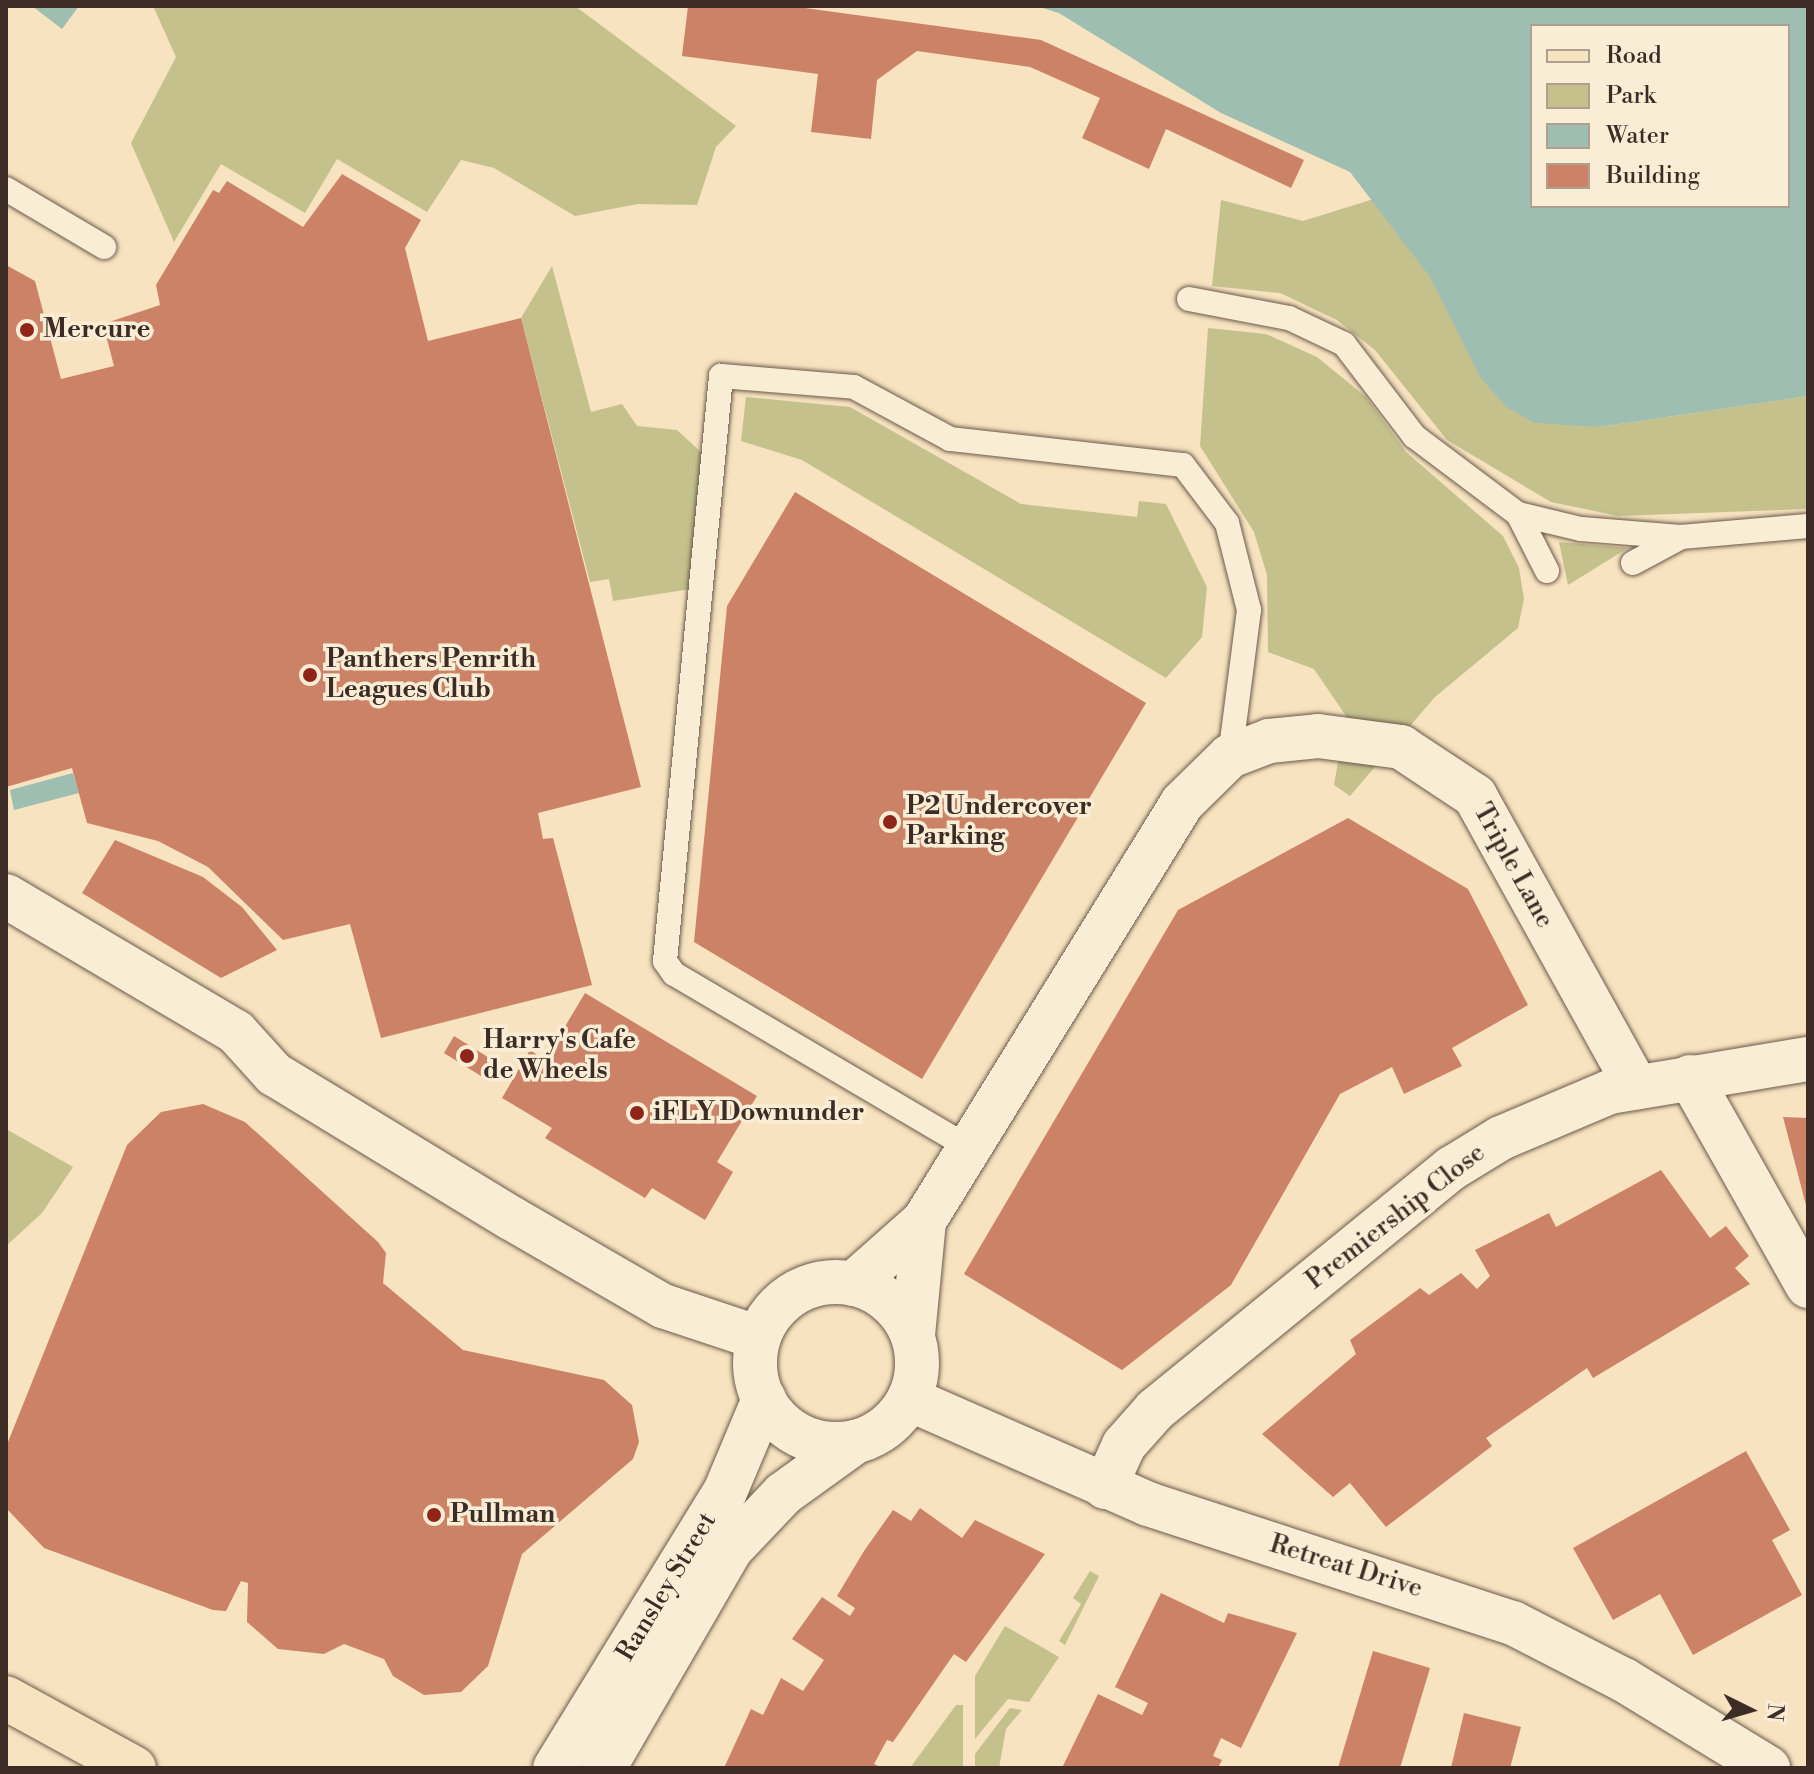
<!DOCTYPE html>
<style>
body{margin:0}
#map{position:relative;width:1814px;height:1774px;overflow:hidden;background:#f7e3bf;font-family:"Libre Bodoni",serif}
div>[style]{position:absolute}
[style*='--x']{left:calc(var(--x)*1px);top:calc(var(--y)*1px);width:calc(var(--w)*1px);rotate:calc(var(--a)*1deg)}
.green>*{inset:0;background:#c4c18d}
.water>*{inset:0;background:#9dbeb1}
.building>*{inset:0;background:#cc8267}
.roads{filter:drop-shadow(0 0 2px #6b5a4c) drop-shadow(0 0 2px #6b5a4c)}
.lane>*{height:24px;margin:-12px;padding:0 12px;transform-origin:12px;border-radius:12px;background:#faedd5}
.street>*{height:44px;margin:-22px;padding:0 22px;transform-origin:22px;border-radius:22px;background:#faedd5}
.street>.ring{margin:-22px;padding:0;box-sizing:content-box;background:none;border:44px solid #faedd5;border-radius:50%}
.primary>*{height:44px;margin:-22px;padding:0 22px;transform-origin:22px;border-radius:22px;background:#f7e3bf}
.dots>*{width:22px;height:22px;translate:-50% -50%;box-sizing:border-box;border:4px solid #faedd5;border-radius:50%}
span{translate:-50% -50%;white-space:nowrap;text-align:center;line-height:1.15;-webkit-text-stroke:7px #faedd5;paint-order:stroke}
.poi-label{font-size:26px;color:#3c2c25;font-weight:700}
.left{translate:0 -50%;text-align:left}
.street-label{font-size:26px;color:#3c2c25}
.frame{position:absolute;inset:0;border:8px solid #3c2c25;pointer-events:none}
.legend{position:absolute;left:1530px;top:24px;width:260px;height:184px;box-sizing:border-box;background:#faedd5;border:2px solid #aea08f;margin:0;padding:10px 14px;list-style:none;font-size:24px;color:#3c2c25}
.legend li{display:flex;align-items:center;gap:16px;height:40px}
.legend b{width:40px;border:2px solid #aea08f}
.north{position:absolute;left:1710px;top:1670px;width:80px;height:80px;-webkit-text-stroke:6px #faedd5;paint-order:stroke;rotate:95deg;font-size:22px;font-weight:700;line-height:32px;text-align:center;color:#3c2c25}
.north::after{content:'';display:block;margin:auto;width:28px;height:36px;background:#3c2c25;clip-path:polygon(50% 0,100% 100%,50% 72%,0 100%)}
</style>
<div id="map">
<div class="green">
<div style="clip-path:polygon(153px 6px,575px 6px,736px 126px,716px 147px,697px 205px,638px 204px,575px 216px,494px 168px,461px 160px,427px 212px,337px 159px,305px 213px,221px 164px,174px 242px,131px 143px,176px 57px)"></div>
<div style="clip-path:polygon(1377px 198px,1430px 277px,1599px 427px,1808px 396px,1808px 509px,1618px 516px,1551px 502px,1447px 440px,1375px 350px,1337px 320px,1280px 293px,1212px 286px,1221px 200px,1303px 221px)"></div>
<div style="clip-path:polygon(552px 266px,591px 412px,622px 404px,637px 426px,677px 430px,702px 453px,691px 589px,613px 601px,609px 579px,590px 582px,521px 318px)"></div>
<div style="clip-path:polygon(1208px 328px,1266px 334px,1317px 357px,1366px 397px,1406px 452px,1503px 536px,1519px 568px,1524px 599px,1518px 628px,1435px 697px,1350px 796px,1334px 785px,1346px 716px,1314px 669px,1268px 652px,1267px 575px,1254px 532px,1200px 446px)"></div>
<div style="clip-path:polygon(746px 397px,850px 407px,1021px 504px,1137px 517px,1139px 501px,1166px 504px,1207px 587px,1202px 637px,1166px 678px,802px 460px,741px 441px)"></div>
<div style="clip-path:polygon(1559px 542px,1628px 548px,1568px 585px)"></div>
<div style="clip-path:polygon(6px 1129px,73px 1167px,42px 1213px,6px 1246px)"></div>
<div style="clip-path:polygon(1090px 1571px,1099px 1576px,1065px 1645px,1059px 1641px,1081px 1604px,1073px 1598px)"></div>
<div style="clip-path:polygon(1005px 1626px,1059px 1657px,1029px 1702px,1008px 1699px,975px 1739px,975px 1676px)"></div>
<div style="clip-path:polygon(956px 1705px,963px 1705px,963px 1768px,910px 1768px)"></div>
<div style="clip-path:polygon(1010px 1708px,1022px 1710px,1006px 1729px,999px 1768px,975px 1768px,975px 1754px)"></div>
</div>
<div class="water">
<div style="clip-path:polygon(32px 6px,79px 6px,62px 29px)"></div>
<div style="clip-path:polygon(evenodd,1036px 6px,1808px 6px,1808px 396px,1599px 427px,1535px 423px,1506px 407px,1480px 377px,1430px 277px,1350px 172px,1221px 113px,1059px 13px,1036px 6px,1532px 26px,1788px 26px,1788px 206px,1532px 206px,1532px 26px)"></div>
<div style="clip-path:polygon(73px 773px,79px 793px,14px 810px,10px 790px)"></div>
</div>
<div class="building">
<div style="clip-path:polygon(688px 6px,790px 6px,1041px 40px,1304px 160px,1291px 188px,1166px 129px,1149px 169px,1082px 138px,1100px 98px,1030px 67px,917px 51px,877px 80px,871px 139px,811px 132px,818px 74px,682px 56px)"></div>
<div style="clip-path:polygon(342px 174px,421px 220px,405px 248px,428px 341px,521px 318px,641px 787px,538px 813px,543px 839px,553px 838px,592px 985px,381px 1038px,350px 924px,283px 940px,208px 867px,158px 841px,87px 823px,72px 768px,6px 787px,6px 265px,35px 281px,61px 379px,114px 366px,103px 324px,160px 305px,156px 285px,213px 190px,219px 193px,227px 181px,303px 227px)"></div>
<div style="clip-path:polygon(795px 492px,1146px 703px,922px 1079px,694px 942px,727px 606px)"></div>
<div style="clip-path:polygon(1348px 818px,1468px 889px,1528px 1005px,1452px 1048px,1462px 1066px,1404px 1094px,1392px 1067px,1340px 1094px,1231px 1285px,1122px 1370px,964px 1274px,1178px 910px)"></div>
<div style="clip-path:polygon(115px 840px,203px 877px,242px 907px,277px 950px,221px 978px,82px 893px)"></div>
<div style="clip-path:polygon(585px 993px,757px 1096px,717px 1162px,733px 1172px,705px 1220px,652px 1188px,645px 1198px,545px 1138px,552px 1128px,502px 1098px,530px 1050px,545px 1060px)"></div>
<div style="clip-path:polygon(454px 1036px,491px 1059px,481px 1076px,444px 1053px)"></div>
<div style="clip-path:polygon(203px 1104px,245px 1122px,378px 1242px,386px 1253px,383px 1283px,463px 1350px,604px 1380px,632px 1405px,639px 1442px,633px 1459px,522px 1554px,488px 1666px,461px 1692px,424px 1695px,393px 1676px,384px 1659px,344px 1644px,324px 1654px,278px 1649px,247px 1622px,248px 1583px,241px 1581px,226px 1611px,213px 1610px,44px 1548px,6px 1508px,6px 1447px,127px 1145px,161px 1112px)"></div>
<div style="clip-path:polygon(1783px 1117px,1808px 1118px,1808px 1209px,1807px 1209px)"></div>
<div style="clip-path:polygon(1661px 1170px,1710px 1238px,1726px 1226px,1749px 1256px,1735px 1268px,1750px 1284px,1593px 1378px,1587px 1368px,1486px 1438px,1492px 1446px,1386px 1527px,1350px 1483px,1333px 1497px,1262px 1434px,1356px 1354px,1350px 1340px,1420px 1288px,1429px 1295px,1461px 1273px,1477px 1289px,1490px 1276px,1475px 1250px,1549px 1213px,1556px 1227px)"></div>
<div style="clip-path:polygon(1746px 1451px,1790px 1530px,1772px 1540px,1802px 1595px,1693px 1655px,1660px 1594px,1613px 1620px,1573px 1548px)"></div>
<div style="clip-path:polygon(920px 1508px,962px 1538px,975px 1520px,1045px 1554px,966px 1662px,954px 1654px,893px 1742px,887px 1740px,874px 1764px,882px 1768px,724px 1768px,751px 1709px,763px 1715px,781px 1678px,803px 1691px,824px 1660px,792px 1639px,822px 1597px,850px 1616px,855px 1608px,837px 1596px,864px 1551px,893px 1510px,911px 1521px)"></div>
<div style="clip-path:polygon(1161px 1593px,1224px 1623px,1228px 1613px,1297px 1633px,1241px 1748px,1221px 1738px,1213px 1756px,1222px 1760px,1218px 1768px,1062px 1768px,1098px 1694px,1142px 1715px,1148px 1703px,1115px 1687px)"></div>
<div style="clip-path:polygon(1373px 1651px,1430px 1668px,1400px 1768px,1338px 1768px)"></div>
<div style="clip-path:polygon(1464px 1713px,1521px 1727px,1510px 1768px,1451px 1768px)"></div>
</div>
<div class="roads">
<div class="lane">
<div style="--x:6;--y:189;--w:114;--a:30.6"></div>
<div style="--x:1189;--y:299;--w:102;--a:10.8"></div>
<div style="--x:1289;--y:318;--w:61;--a:25.3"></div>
<div style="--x:1344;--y:344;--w:116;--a:52.7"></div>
<div style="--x:1414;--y:436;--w:130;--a:36.9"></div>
<div style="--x:1518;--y:514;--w:64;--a:63"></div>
<div style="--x:1518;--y:514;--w:65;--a:13.4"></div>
<div style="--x:1581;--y:529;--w:100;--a:4.6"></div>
<div style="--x:1681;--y:537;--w:127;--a:-5"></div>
<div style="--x:1633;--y:563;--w:55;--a:-28.4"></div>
<div style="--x:968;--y:1147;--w:341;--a:-149.5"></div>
<div style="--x:674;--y:974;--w:16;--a:-125"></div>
<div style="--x:665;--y:961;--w:588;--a:-84.53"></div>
<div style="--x:721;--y:376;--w:133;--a:4.7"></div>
<div style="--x:854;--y:387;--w:109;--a:28.4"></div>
<div style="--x:950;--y:439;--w:234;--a:6.4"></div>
<div style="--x:1183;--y:465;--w:73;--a:52.8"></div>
<div style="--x:1227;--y:523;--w:90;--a:75.8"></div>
<div style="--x:1249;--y:610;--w:147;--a:97.4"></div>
</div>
<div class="street">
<div style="--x:6;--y:896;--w:267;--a:30.6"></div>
<div style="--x:236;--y:1032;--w:57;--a:47.9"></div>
<div style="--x:274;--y:1074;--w:277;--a:31.3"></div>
<div style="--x:511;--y:1218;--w:176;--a:30.1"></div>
<div style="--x:663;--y:1306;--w:101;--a:18.4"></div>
<div style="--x:1690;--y:1077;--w:240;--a:60.6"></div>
<div class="ring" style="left:755px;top:1282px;width:118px;height:118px"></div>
<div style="--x:853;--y:1284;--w:95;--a:-41.6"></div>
<div style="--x:924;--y:1221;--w:491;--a:-58.3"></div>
<div style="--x:1182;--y:803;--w:67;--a:-44.4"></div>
<div style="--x:1230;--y:756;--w:42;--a:-21"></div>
<div style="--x:1269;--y:741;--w:49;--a:-5.8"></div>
<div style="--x:1318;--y:736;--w:84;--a:7.5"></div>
<div style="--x:1401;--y:747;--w:89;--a:33.5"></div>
<div style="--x:1475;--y:796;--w:333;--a:61"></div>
<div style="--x:913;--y:1335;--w:115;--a:-84.5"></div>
<div style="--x:909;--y:1399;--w:261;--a:23.7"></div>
<div style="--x:1148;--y:1504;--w:384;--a:18.1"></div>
<div style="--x:1513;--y:1623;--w:125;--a:27.2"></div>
<div style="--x:1624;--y:1680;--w:169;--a:31.4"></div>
<div style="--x:1105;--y:1487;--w:46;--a:-65.7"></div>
<div style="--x:1124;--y:1445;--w:47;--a:-48.5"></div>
<div style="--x:1155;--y:1410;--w:383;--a:-39.2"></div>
<div style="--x:1452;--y:1168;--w:57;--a:-31.5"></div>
<div style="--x:1501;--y:1138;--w:118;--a:-22.9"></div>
<div style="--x:1610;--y:1092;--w:201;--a:-9.5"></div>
<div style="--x:555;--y:1768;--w:324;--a:-58.4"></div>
<div style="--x:725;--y:1492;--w:101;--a:-67.2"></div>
<div style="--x:604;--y:1768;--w:253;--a:-59.9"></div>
<div style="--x:731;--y:1549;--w:76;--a:-46.6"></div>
<div style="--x:783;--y:1494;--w:89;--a:-35.8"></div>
</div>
<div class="primary">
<div style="--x:6;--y:1698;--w:146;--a:28.7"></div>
</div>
</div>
<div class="dots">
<div style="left:27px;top:330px;background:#8f2418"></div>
<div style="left:310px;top:675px;background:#8f2418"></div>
<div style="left:890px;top:822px;background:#8f2418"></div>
<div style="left:467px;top:1056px;background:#8f2418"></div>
<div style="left:637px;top:1113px;background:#8f2418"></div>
<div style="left:434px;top:1515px;background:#8f2418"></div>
</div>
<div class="poi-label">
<span class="left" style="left:43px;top:330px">Mercure</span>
<span class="left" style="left:326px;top:675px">Panthers Penrith<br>Leagues Club</span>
<span class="left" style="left:906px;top:822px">P2 Undercover<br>Parking</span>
<span class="left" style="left:483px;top:1056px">Harry's Cafe<br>de Wheels</span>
<span class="left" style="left:653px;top:1113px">iFLY Downunder</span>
<span class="left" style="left:450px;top:1515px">Pullman</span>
</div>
<div class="street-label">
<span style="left:1513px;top:866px;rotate:61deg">Triple Lane</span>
<span style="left:1396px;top:1217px;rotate:-38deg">Premiership Close</span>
<span style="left:1346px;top:1567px;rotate:17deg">Retreat Drive</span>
<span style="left:667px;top:1587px;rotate:-59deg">Ransley Street</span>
</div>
<div class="frame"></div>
<ul class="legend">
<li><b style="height:10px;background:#f7e3bf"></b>Road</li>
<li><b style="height:22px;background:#c4c18d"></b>Park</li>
<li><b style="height:22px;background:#9dbeb1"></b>Water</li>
<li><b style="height:22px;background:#cc8267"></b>Building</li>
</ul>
<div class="north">N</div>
</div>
